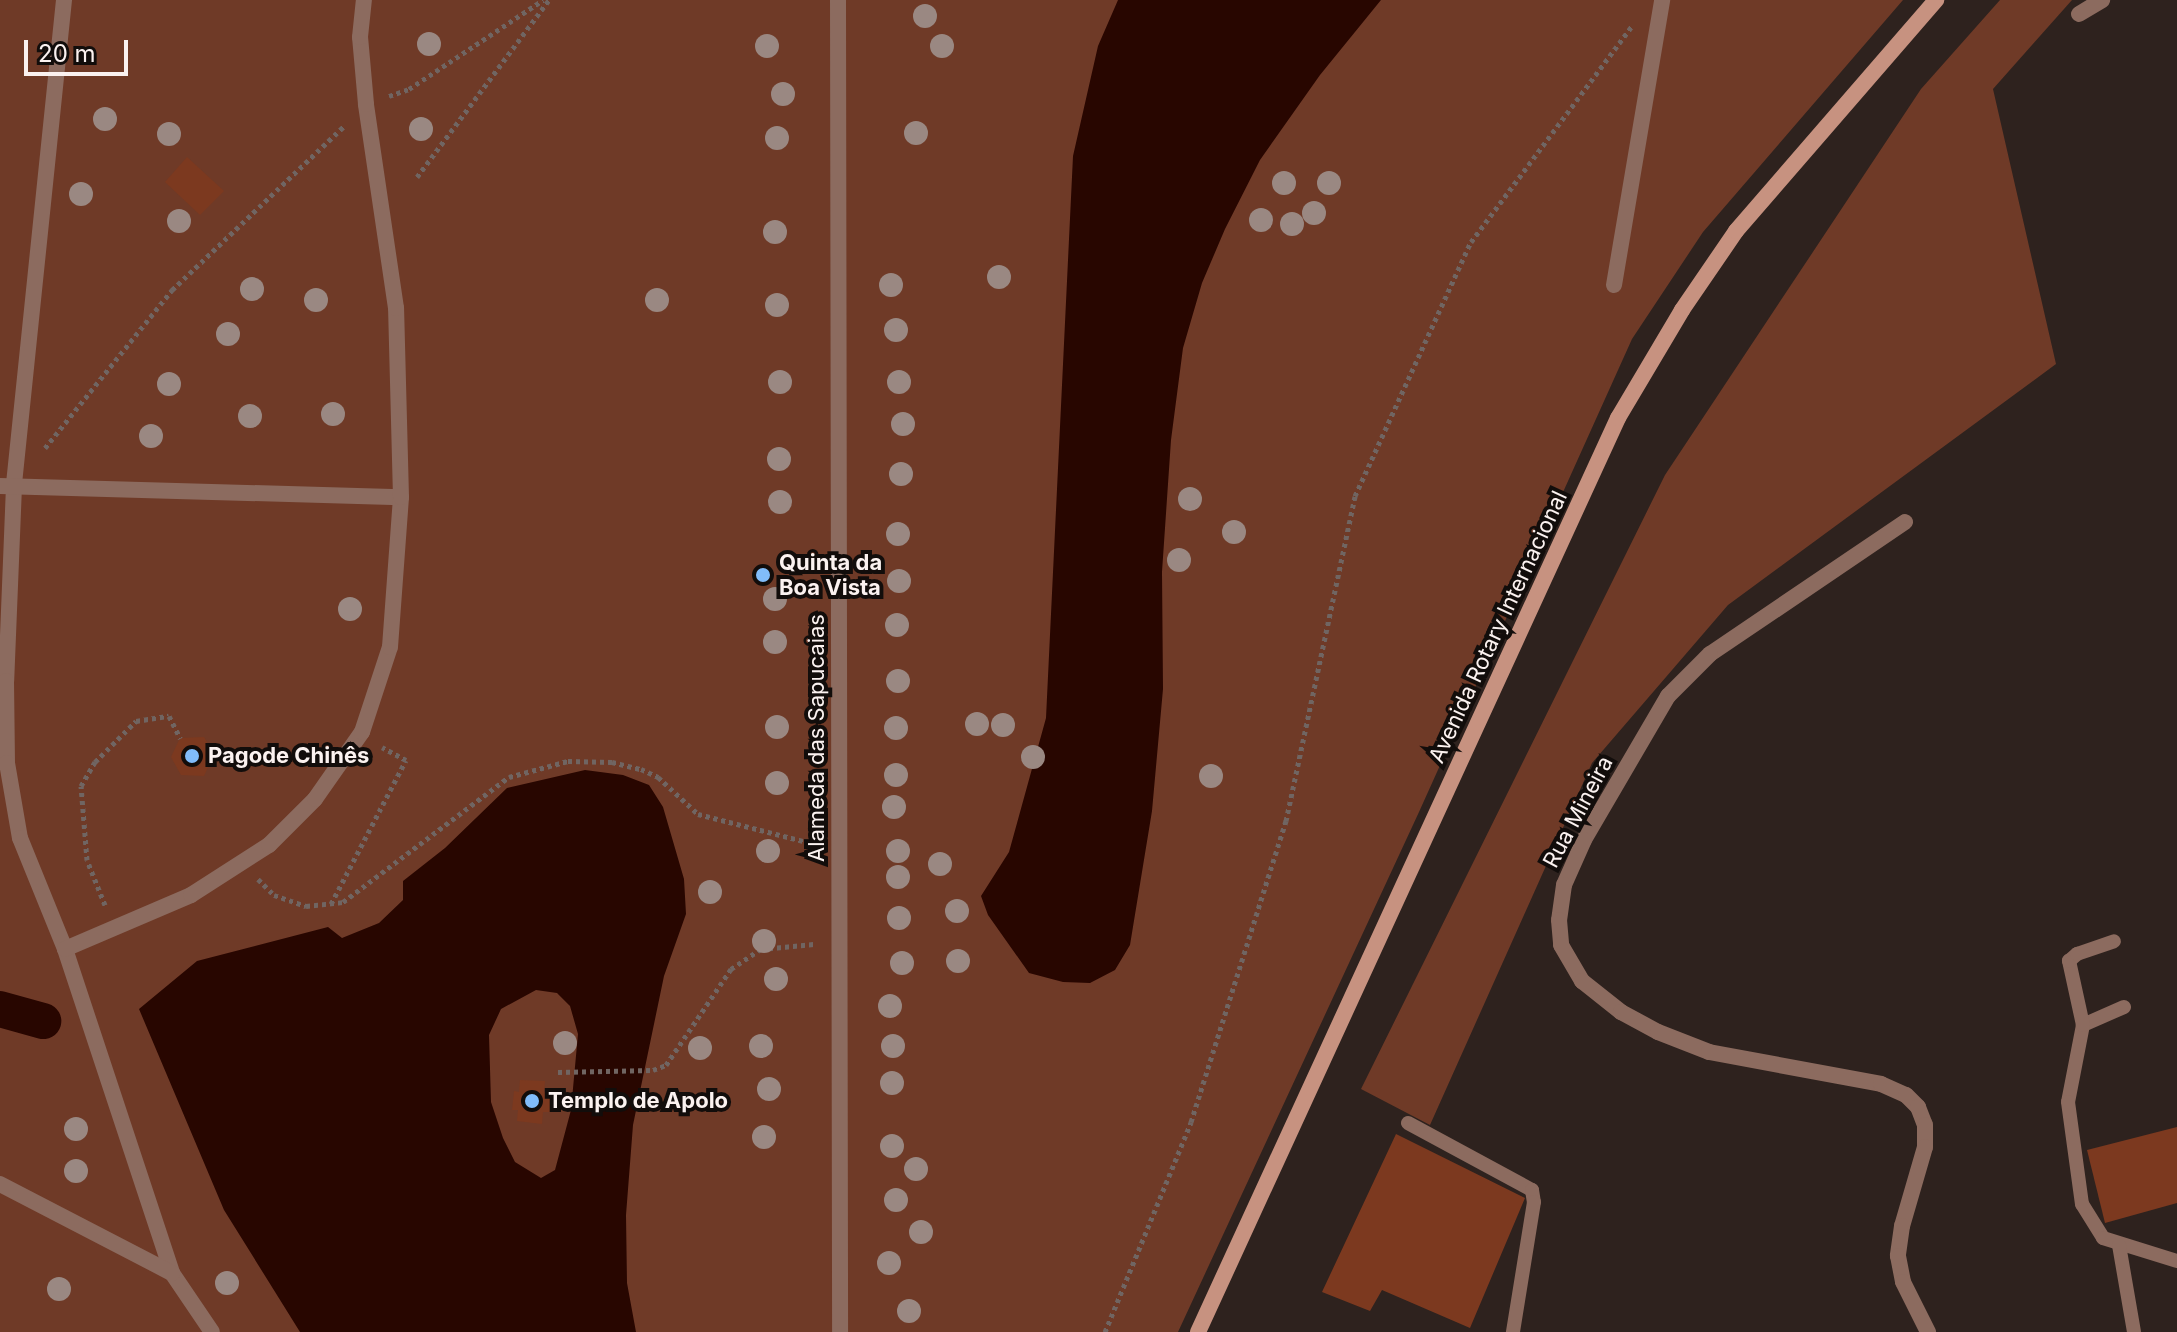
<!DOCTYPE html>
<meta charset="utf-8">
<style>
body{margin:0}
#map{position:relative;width:2177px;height:1332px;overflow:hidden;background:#2e221e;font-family:Inter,sans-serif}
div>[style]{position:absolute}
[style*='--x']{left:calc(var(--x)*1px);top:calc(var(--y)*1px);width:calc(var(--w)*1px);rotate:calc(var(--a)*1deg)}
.green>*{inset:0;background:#6f3a27}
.water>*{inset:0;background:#280600}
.canal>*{height:36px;margin:-18px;padding:0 18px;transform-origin:18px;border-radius:18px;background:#280600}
.building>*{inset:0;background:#7c391f}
.path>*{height:5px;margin-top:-2.5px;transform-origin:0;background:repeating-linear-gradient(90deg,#706562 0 4px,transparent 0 8px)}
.lane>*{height:14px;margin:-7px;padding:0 7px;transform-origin:7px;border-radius:7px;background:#8c6b5f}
.street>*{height:16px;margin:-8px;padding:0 8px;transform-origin:8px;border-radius:8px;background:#8c6b5f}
.secondary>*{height:16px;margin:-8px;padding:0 8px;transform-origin:8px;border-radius:8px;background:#c79280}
.trees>*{width:24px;height:24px;margin:-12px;border-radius:50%;background:#9a8882}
.dots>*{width:22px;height:22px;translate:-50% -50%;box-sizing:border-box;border:4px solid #120d0b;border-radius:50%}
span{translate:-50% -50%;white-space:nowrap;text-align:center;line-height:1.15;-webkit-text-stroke:8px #120d0b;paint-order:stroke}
.poi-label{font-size:22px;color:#fbf2f0;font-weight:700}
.left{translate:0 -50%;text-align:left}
.street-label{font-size:22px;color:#fbf2f0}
.scale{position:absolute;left:24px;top:40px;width:104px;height:36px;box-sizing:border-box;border:4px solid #fbf2f0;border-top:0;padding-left:10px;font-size:24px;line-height:28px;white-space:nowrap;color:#fbf2f0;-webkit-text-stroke:6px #120d0b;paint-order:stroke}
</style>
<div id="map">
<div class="green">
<div style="clip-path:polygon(0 0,1903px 0,1703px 232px,1632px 339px,1419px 812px,1178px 1332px,0 1332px)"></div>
<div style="clip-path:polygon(2000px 0,2072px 0,1993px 89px,2056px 364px,1728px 605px,1592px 763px,1430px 1125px,1361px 1089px,1665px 475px,1921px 89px)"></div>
</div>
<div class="water">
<div style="clip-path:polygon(1118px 0,1381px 0,1320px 75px,1260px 160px,1225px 229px,1202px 283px,1183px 348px,1171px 440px,1162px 572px,1163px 689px,1152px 811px,1130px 945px,1115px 970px,1090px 983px,1063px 982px,1029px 973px,988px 915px,981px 896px,1009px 852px,1046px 718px,1073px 156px,1098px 46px)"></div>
<div style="clip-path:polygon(evenodd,585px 770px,623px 775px,649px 785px,663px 807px,684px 879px,686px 914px,664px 976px,633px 1125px,626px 1215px,627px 1283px,636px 1332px,300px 1332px,224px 1210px,139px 1009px,197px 961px,328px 927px,342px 938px,379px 923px,403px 900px,403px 881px,445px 848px,507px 788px,585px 770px,536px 990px,557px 993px,570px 1006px,578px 1034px,571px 1110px,555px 1170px,541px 1178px,515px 1162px,503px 1138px,491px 1102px,489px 1035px,501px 1009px,536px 990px)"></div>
</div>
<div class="canal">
<div style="--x:0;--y:1009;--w:45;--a:15.6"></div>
</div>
<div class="building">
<div style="clip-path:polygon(187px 157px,224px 191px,200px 215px,165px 182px)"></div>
<div style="clip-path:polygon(204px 737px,214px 754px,204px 776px,181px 775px,171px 757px,180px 738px)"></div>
<div style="clip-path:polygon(520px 1080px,545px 1081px,544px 1092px,551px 1093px,550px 1112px,543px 1112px,542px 1124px,517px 1121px,518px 1110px,512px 1110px,514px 1091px,519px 1092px)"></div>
<div style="clip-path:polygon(2177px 1127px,2177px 1203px,2105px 1223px,2087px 1150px)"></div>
<div style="clip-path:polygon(1396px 1134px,1525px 1198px,1470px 1328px,1382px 1290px,1370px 1311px,1322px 1292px)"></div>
</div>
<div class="path">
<div style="--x:389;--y:96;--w:21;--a:-19"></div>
<div style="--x:409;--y:89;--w:161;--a:-33.6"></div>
<div style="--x:417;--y:177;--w:221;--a:-53.3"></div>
<div style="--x:45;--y:448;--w:203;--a:-51.2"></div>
<div style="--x:172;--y:290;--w:239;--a:-43.6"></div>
<div style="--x:258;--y:879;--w:23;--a:45"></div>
<div style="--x:274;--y:895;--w:34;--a:19"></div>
<div style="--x:306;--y:906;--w:37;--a:-6"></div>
<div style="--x:343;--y:902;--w:208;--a:-37"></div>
<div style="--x:509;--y:777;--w:61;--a:-15.2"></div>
<div style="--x:568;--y:761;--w:44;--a:1.3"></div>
<div style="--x:612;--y:762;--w:30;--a:14"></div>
<div style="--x:641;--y:769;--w:19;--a:25"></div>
<div style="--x:658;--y:777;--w:54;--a:42.8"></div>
<div style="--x:698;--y:814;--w:121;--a:14.4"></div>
<div style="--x:331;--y:904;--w:162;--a:-62.5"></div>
<div style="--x:406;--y:760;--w:27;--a:-152"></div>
<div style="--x:105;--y:905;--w:48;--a:-111.8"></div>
<div style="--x:87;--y:860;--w:74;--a:-94.6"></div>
<div style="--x:81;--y:786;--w:28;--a:-60"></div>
<div style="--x:95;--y:762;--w:58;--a:-45"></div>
<div style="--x:136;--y:721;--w:33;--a:-9"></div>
<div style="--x:169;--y:716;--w:25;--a:63"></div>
<div style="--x:558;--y:1072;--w:95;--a:-1.2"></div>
<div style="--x:653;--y:1070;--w:14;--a:-21"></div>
<div style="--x:666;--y:1065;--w:116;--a:-55.9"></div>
<div style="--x:731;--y:969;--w:36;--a:-34"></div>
<div style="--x:761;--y:949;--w:53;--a:-5.4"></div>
<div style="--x:1105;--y:1332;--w:227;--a:-67.7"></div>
<div style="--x:1191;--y:1122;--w:316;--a:-72.5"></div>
<div style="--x:1286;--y:821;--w:332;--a:-78"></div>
<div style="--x:1355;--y:496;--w:279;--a:-65.5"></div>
<div style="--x:1471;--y:242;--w:269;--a:-53.3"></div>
</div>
<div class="lane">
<div style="--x:2124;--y:1007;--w:45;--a:156.3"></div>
<div style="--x:2083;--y:1025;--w:78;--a:101"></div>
<div style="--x:2068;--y:1102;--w:103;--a:82.2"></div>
<div style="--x:2082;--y:1204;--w:40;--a:58"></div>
<div style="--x:2103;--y:1238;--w:77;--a:17.3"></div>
<div style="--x:2083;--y:1025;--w:66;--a:-102.3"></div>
<div style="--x:2069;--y:961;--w:11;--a:-41"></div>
<div style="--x:2077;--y:954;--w:39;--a:-19"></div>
<div style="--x:1408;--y:1123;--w:141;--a:28.4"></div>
<div style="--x:1532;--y:1190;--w:12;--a:81"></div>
<div style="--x:1534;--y:1202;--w:132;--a:99.2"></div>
<div style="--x:2119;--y:1245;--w:88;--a:80.2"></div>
</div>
<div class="street">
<div style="--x:64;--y:0;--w:489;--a:95.9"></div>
<div style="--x:14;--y:486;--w:195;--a:92.3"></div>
<div style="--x:6;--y:681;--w:82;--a:89.3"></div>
<div style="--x:7;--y:763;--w:76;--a:80.2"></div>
<div style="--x:20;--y:838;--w:120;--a:67.9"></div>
<div style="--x:65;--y:949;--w:341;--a:71.7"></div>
<div style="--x:172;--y:1273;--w:71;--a:55.9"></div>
<div style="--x:838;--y:0;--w:1332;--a:89.91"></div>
<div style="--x:2079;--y:14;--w:27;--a:-31"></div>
<div style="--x:1614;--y:285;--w:289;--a:-80.4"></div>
<div style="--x:0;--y:486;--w:401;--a:1.6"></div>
<div style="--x:1905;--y:522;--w:235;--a:145.9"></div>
<div style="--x:1710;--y:654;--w:59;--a:135"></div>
<div style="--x:1668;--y:696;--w:167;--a:120.3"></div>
<div style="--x:1584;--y:840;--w:49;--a:114"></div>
<div style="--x:1564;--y:885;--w:35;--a:98"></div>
<div style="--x:1559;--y:920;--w:25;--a:85"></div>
<div style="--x:1561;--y:945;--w:42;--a:59.7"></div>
<div style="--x:1582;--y:981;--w:50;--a:38.5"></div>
<div style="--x:1621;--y:1012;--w:42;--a:28.4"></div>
<div style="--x:1658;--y:1032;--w:55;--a:21.4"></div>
<div style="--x:1709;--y:1052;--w:175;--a:10.5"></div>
<div style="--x:1881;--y:1084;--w:27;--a:24"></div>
<div style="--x:1906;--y:1095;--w:17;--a:45"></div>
<div style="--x:1918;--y:1107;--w:19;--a:69"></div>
<div style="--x:1925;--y:1125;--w:22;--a:90"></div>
<div style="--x:1925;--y:1147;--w:82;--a:106.2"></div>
<div style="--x:1902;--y:1226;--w:30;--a:98"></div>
<div style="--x:1898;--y:1256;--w:26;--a:79"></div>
<div style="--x:1903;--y:1282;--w:56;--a:63.4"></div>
<div style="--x:65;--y:949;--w:137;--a:-23.2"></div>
<div style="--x:191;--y:895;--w:93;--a:-32.7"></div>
<div style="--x:269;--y:845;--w:65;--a:-45"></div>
<div style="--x:315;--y:799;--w:82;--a:-55"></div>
<div style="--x:362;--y:732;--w:89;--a:-71.8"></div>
<div style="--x:390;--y:647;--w:150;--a:-85.8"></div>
<div style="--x:401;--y:497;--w:189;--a:-91.5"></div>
<div style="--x:396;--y:308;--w:206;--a:-98.4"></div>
<div style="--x:366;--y:104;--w:67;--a:-95.1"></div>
<div style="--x:360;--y:37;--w:37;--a:-84"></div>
<div style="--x:0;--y:1184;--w:194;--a:27.4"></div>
</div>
<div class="secondary">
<div style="--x:1198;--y:1332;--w:1006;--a:-65.32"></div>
<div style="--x:1618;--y:418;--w:126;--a:-59.3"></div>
<div style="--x:1682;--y:310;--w:96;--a:-55.6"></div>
<div style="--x:1736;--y:231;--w:306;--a:-49.1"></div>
</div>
<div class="trees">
<div style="left:925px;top:16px"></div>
<div style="left:429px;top:44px"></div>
<div style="left:767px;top:46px"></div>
<div style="left:942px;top:46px"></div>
<div style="left:783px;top:94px"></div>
<div style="left:105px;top:119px"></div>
<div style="left:421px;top:129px"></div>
<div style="left:916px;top:133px"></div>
<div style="left:169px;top:134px"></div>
<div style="left:777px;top:138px"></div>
<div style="left:1284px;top:183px"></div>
<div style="left:1329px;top:183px"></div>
<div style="left:81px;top:194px"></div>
<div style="left:1314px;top:213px"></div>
<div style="left:1261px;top:220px"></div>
<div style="left:179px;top:221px"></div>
<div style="left:1292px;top:224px"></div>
<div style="left:775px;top:232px"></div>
<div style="left:999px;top:277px"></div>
<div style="left:891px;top:285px"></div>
<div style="left:252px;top:289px"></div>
<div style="left:316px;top:300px"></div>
<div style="left:657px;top:300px"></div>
<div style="left:777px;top:305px"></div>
<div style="left:896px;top:330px"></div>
<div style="left:228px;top:334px"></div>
<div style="left:780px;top:382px"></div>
<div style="left:899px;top:382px"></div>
<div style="left:169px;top:384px"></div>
<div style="left:333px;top:414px"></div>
<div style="left:250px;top:416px"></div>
<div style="left:903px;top:424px"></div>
<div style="left:151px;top:436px"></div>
<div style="left:779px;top:459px"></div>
<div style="left:901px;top:474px"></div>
<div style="left:1190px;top:499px"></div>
<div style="left:780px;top:502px"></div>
<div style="left:1234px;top:532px"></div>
<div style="left:898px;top:534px"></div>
<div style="left:1179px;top:560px"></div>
<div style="left:899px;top:581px"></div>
<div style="left:775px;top:599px"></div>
<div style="left:350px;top:609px"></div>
<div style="left:897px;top:625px"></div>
<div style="left:775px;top:642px"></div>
<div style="left:898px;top:681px"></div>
<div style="left:977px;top:724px"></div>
<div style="left:1003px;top:725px"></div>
<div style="left:777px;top:727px"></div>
<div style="left:896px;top:728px"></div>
<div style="left:1033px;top:757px"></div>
<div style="left:896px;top:775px"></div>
<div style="left:1211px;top:776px"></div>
<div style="left:777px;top:783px"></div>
<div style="left:894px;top:807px"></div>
<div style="left:768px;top:851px"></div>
<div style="left:898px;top:851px"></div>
<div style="left:940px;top:864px"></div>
<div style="left:898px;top:877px"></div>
<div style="left:710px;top:892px"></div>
<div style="left:957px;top:911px"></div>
<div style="left:899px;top:918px"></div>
<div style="left:764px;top:941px"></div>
<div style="left:958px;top:961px"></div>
<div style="left:902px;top:963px"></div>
<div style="left:776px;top:979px"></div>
<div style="left:890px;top:1006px"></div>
<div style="left:565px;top:1043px"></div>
<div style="left:761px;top:1046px"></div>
<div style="left:893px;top:1046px"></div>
<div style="left:700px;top:1048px"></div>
<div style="left:892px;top:1083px"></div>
<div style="left:769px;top:1089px"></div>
<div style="left:76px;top:1129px"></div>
<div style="left:764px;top:1137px"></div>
<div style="left:892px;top:1146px"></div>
<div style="left:916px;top:1169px"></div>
<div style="left:76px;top:1171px"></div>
<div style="left:896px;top:1200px"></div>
<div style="left:921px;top:1232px"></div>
<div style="left:889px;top:1263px"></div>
<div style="left:227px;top:1283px"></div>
<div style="left:59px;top:1289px"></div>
<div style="left:909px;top:1311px"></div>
</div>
<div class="dots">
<div style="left:763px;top:575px;background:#81bcfa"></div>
<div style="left:192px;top:756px;background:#81bcfa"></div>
<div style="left:532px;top:1101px;background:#81bcfa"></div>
</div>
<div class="poi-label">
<span class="left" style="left:779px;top:575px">Quinta da<br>Boa Vista</span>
<span class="left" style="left:208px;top:756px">Pagode Chinês</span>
<span class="left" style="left:548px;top:1101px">Templo de Apolo</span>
</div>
<div class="street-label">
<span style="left:1498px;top:627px;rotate:-65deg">Avenida Rotary Internacional</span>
<span style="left:817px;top:738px;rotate:-90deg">Alameda das Sapucaias</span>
<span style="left:1578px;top:812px;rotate:-62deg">Rua Mineira</span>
</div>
<div class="scale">20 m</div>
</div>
